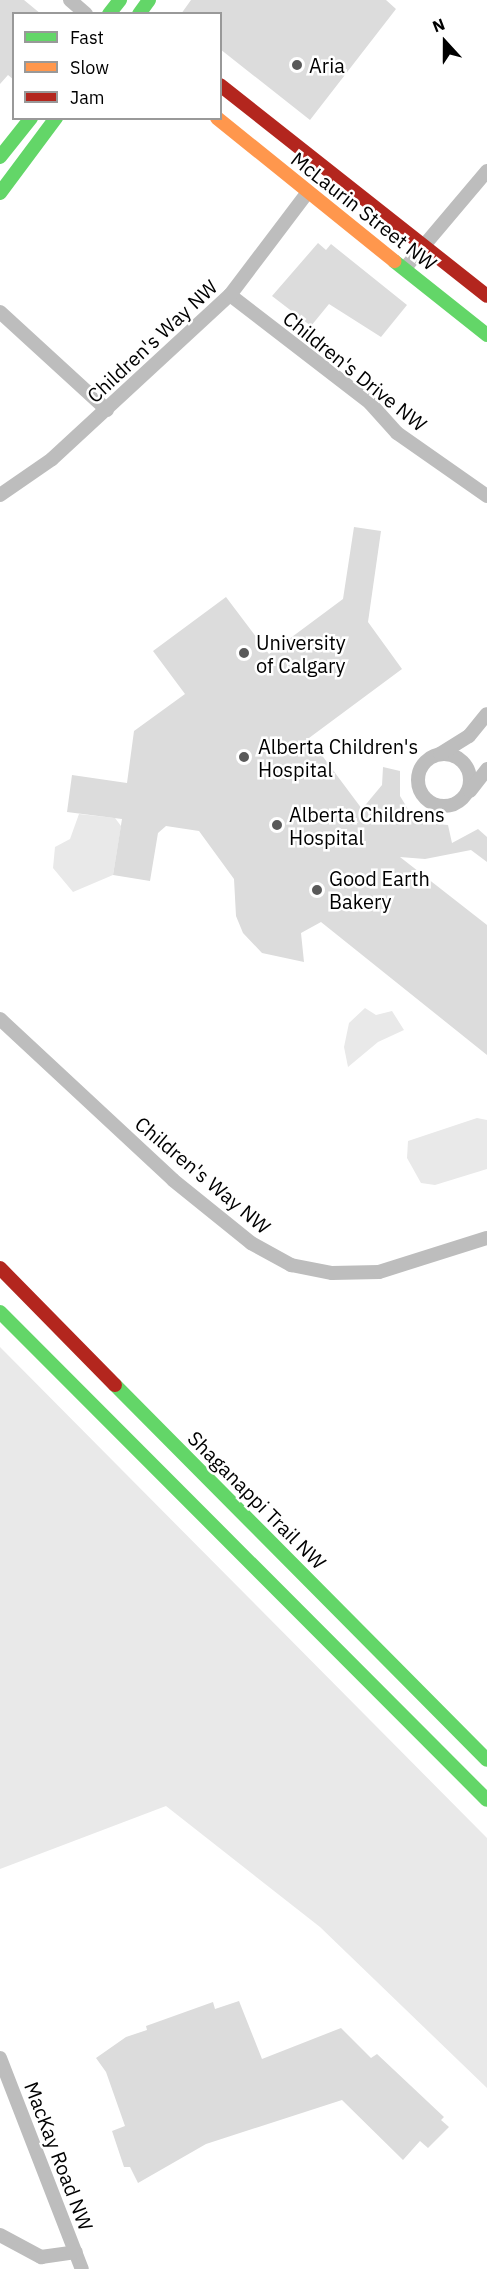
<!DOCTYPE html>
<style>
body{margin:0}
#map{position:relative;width:487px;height:2269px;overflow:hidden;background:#fff;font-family:"IBM Plex Sans",sans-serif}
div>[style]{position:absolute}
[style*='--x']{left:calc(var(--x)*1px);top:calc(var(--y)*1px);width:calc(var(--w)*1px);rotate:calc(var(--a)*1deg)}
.green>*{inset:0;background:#e9e9e9}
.building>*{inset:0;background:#dcdcdc}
.street>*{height:14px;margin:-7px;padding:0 7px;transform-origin:7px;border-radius:7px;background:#bdbdbd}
.street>.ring{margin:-7px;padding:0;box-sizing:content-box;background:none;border:14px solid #bdbdbd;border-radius:50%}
.fast>*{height:14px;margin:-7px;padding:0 7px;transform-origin:7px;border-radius:7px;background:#63d668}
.slow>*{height:14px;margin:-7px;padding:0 7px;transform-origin:7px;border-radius:7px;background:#ff974d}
.jam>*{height:14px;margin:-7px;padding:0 7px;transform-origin:7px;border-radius:7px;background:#b3261e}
.dots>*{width:16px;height:16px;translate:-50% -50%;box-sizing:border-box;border:3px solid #fff;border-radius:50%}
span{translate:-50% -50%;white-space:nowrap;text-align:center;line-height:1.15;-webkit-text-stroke:5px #fff;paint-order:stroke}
.poi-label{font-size:20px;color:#000}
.left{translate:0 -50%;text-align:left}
.street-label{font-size:20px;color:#000}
.legend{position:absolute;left:12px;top:12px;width:210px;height:108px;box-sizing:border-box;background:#fff;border:2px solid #999;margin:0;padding:8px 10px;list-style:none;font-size:18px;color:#000}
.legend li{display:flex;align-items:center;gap:12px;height:30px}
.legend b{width:30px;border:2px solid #999}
.north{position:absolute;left:415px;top:12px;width:60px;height:60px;-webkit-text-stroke:4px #fff;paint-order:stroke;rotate:339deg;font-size:16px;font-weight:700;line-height:24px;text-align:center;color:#000}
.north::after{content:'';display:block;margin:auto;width:21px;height:27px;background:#000;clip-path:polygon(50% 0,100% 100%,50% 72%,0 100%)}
</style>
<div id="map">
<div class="green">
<div style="clip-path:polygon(79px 814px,115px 818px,121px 826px,113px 875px,73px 892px,53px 868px,55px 847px,70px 839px)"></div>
<div style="clip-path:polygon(365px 1008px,376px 1015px,392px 1011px,404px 1030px,378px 1042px,348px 1067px,344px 1047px,349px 1023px)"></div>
<div style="clip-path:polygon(477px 1118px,487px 1120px,487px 1169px,435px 1185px,421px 1183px,407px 1158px,408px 1141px)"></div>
<div style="clip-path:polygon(0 1347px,487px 1838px,487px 2088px,320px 1927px,166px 1806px,0 1869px)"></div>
</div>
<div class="building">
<div style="clip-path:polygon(0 0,24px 0,41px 14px,14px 14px,14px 80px,8px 75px,0 84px)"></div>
<div style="clip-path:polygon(191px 0,386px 0,396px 9px,310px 120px,220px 49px,220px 14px,181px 14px)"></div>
<div style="clip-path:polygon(318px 243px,326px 250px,331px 244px,407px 305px,381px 337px,329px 304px,311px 326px,272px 296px)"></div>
<div style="clip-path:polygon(354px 527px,381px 531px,368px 622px,402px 669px,309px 738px,362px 809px,382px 785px,383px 767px,400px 771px,400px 796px,411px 814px,425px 823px,448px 825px,452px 843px,478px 829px,487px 837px,487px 862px,471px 850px,425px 859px,400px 857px,487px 925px,487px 1055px,321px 922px,301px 933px,304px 962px,262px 953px,243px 933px,236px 916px,234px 879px,199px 831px,166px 826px,158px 833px,150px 881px,113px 875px,122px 819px,67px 812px,72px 775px,127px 783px,134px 731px,185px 694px,153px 651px,226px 597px,269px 654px,343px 599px)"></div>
<div style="clip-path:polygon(239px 2001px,262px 2059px,341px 2028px,371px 2058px,377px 2054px,444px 2117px,441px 2120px,449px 2127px,428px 2148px,420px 2141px,403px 2160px,342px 2100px,206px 2144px,138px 2183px,130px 2167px,124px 2167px,112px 2131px,125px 2126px,106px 2072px,96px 2058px,126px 2037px,147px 2030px,146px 2026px,213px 2002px,215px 2009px)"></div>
</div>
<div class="street">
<div style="--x:70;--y:0;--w:21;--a:41"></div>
<div style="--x:405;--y:268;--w:127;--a:-49.8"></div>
<div style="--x:230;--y:295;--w:177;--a:37.6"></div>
<div style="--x:370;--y:403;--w:40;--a:48"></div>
<div style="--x:397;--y:433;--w:110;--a:35"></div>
<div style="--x:0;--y:312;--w:145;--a:42.5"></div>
<div style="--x:0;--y:495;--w:63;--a:-34.7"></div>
<div style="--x:52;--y:459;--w:242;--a:-42.7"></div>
<div style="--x:230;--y:295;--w:129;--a:-52.9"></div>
<div class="ring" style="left:418px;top:754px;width:38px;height:38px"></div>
<div style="--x:440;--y:754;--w:34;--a:-32"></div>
<div style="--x:469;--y:736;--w:28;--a:-51"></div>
<div style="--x:470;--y:791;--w:28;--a:-52"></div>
<div style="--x:0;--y:1019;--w:236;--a:42.9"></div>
<div style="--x:173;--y:1180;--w:100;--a:38.9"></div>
<div style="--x:251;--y:1243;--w:46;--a:28.8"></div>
<div style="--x:291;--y:1265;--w:42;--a:11"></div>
<div style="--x:332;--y:1273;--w:47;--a:-1.2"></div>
<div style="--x:379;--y:1272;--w:113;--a:-17.5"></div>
<div style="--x:0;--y:2058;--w:226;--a:68.8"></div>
<div style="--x:0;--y:2235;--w:47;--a:28.2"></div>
<div style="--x:41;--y:2257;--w:35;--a:-8"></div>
</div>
<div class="fast">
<div style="--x:109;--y:14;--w:18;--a:-52"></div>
<div style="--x:139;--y:14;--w:17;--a:-54"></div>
<div style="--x:0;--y:157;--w:50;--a:-51.5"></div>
<div style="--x:0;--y:193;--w:94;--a:-53.3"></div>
<div style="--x:394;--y:261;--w:119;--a:38.5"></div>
<div style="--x:0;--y:1312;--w:689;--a:45.06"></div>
<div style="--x:115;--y:1385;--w:528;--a:45.23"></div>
</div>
<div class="slow">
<div style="--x:217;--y:118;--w:228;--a:38.9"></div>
</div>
<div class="jam">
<div style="--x:220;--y:85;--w:340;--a:38.3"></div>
<div style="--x:0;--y:1268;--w:164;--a:45.5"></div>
</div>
<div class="dots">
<div style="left:297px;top:65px;background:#595959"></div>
<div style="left:244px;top:653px;background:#595959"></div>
<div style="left:244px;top:757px;background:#595959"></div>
<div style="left:277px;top:825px;background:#595959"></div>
<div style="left:317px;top:890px;background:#595959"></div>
</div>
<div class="poi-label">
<span class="left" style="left:309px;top:65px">Aria</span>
<span class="left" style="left:256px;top:654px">University<br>of Calgary</span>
<span class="left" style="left:258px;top:758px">Alberta Children's<br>Hospital</span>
<span class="left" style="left:289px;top:826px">Alberta Childrens<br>Hospital</span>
<span class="left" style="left:329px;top:890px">Good Earth<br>Bakery</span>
</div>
<div class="street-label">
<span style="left:364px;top:211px;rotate:38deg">McLaurin Street NW</span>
<span style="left:152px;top:341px;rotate:-43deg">Children's Way NW</span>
<span style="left:355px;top:371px;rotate:39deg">Children's Drive NW</span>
<span style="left:203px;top:1175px;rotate:40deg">Children's Way NW</span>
<span style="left:257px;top:1500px;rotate:45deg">Shaganappi Trail NW</span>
<span style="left:59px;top:2156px;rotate:69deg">MacKay Road NW</span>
</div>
<ul class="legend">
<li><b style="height:8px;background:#63d668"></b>Fast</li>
<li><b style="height:8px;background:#ff974d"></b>Slow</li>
<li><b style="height:8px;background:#b3261e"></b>Jam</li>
</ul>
<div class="north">N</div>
</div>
